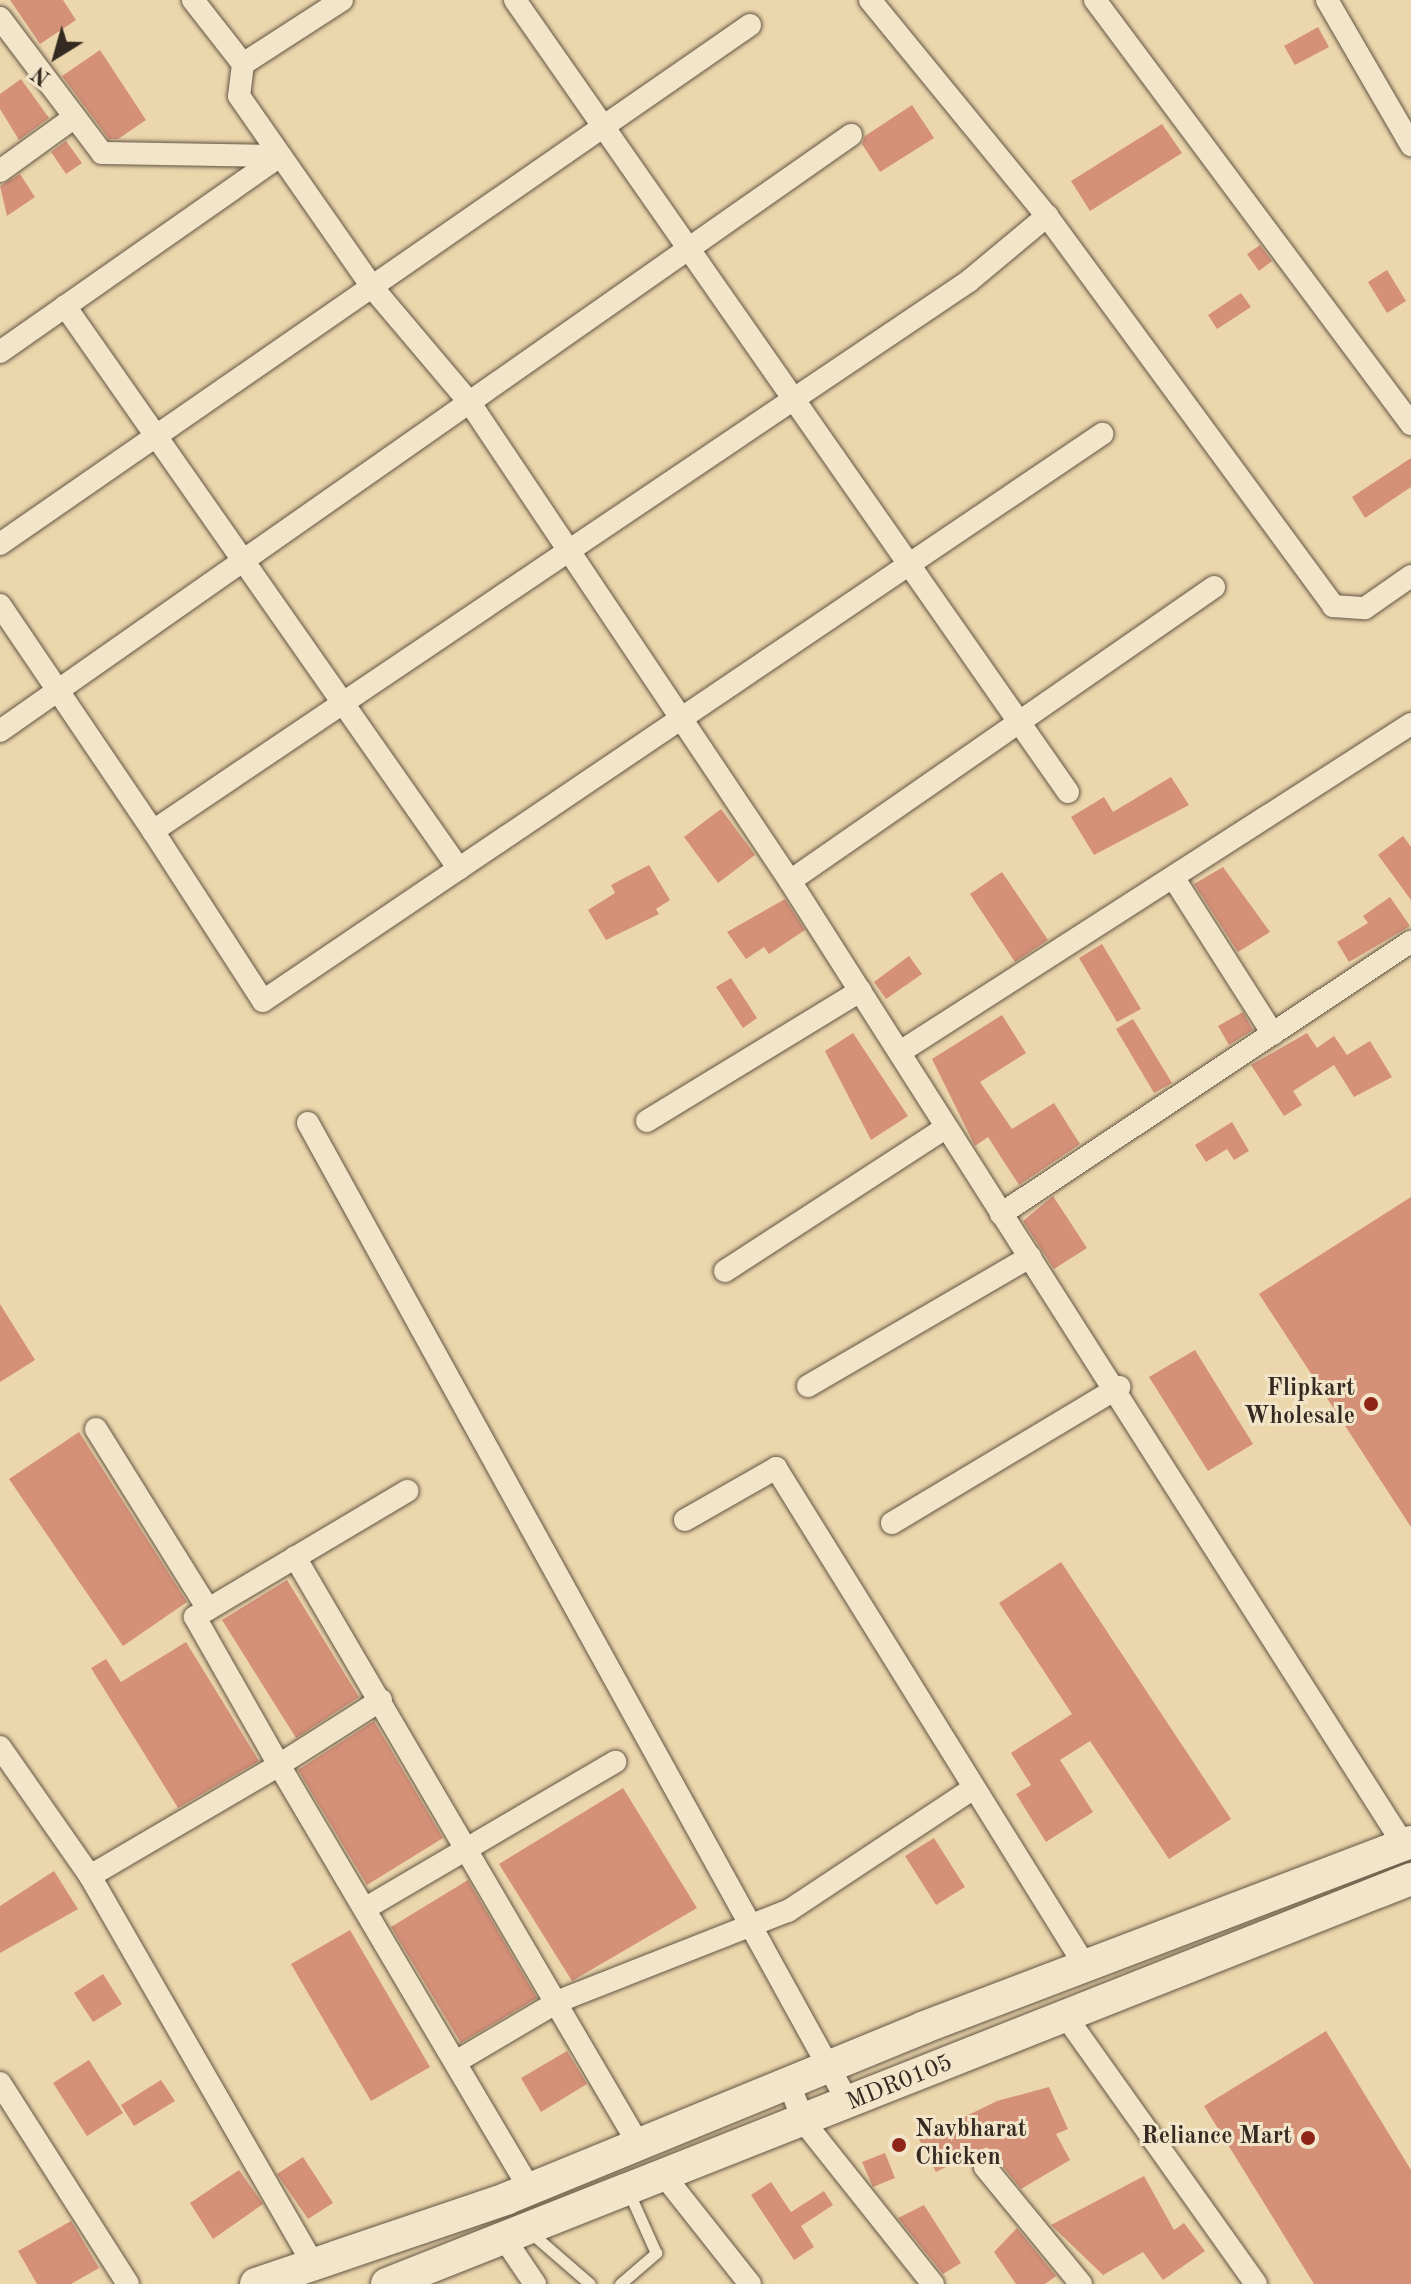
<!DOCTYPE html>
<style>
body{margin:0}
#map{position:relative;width:1411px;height:2284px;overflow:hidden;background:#ecd7ad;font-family:"Old Standard TT",serif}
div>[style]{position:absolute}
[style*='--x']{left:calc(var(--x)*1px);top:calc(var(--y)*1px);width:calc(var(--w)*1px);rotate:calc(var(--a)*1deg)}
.building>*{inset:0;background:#d59078}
.roads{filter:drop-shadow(0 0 2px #635544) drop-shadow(0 0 2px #635544)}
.service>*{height:11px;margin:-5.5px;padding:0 5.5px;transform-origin:5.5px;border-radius:5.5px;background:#f3e5ca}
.minor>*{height:22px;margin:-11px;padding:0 11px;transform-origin:11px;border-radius:11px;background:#f3e5ca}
.secondary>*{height:32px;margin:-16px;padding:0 16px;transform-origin:16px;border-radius:16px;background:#f3e5ca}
.dots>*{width:22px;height:22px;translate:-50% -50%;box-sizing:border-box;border:4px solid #f3e5ca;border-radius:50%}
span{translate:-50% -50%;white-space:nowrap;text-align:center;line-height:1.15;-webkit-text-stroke:6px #f3e5ca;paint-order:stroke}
.poi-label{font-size:24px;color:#352a21;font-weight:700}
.right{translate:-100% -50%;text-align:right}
.left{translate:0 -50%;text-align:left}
.street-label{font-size:24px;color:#352a21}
.north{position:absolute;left:16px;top:16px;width:80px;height:80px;-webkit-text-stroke:6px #f3e5ca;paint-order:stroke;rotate:217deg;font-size:22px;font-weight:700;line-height:32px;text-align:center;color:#352a21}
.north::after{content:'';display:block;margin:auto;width:28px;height:36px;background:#352a21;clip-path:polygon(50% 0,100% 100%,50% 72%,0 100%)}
</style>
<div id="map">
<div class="building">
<div style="clip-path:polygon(10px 0,63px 0,76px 20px,40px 44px)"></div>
<div style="clip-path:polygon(1318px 27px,1329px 47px,1295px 65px,1284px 46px)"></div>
<div style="clip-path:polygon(100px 50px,146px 120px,118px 139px,109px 139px,62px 76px)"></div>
<div style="clip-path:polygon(21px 79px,49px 118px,19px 140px,0 109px,0 94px)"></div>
<div style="clip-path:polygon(912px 105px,934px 138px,880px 172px,862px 144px,865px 136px)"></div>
<div style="clip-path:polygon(1162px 124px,1182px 153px,1090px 211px,1071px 181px)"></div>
<div style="clip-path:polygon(66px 141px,82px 163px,66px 174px,51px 152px)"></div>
<div style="clip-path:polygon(20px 174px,35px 197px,7px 216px,0 186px)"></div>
<div style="clip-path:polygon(1260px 245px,1272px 261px,1259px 271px,1247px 254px)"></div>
<div style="clip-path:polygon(1387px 270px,1406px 301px,1387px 313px,1368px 282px)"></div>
<div style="clip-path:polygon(1241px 293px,1251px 307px,1217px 329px,1208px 315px)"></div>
<div style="clip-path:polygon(1411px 458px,1411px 487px,1365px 518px,1352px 497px)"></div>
<div style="clip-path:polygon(1171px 777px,1189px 805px,1094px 855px,1071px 817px,1104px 797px,1113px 812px)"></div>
<div style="clip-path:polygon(721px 809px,755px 855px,718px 883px,684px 837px)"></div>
<div style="clip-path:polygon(1403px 836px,1411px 847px,1411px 900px,1378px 855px)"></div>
<div style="clip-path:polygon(649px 865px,670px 900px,656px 909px,659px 914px,606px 940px,588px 910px,615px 893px,611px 885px)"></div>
<div style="clip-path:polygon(1223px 867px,1270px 932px,1238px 952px,1194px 884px)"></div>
<div style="clip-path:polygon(1002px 872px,1048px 940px,1015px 962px,970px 894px)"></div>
<div style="clip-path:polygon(1390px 897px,1410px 926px,1349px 962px,1337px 942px,1368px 923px,1363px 916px)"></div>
<div style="clip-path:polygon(785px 899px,805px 930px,769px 954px,764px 947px,746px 959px,727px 932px)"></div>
<div style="clip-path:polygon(1102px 944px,1141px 1009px,1117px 1022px,1079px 958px)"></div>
<div style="clip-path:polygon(909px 956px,922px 974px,886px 999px,874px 982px)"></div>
<div style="clip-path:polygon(731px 978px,757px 1018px,743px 1028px,716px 987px)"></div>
<div style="clip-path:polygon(1243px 1012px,1253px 1030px,1229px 1045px,1218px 1026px)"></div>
<div style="clip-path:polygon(1002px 1015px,1026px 1053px,980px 1082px,1012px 1129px,1054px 1103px,1080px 1144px,1019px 1185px,988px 1137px,975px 1146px,932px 1059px)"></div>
<div style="clip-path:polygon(1133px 1019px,1172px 1083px,1154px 1093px,1116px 1029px)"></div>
<div style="clip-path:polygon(853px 1033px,908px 1116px,871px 1140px,825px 1051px)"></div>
<div style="clip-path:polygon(1307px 1033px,1317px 1048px,1334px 1036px,1347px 1055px,1370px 1041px,1392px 1077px,1354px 1097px,1334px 1065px,1293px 1091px,1302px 1105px,1284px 1116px,1251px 1065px)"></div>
<div style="clip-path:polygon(1232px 1122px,1249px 1151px,1234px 1160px,1227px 1149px,1206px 1162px,1195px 1145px)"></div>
<div style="clip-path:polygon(1053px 1196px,1087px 1248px,1054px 1269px,1023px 1221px)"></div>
<div style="clip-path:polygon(1411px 1197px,1411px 1527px,1259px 1294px)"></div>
<div style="clip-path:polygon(0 1304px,35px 1360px,0 1382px)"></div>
<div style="clip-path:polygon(1195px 1350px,1253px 1444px,1208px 1471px,1149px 1377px)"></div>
<div style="clip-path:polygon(79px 1432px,187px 1602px,123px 1646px,9px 1479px)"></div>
<div style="clip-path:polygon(1061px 1562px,1231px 1819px,1169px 1859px,1090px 1741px,1060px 1760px,1093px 1812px,1046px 1842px,1016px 1794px,1031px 1785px,1011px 1753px,1072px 1714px,999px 1603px)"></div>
<div style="clip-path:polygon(287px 1580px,359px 1697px,296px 1738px,222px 1620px)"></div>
<div style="clip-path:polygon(186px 1642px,259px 1761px,178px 1808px,91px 1668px,106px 1659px,121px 1682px)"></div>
<div style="clip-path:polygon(374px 1721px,443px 1838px,367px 1885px,298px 1770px)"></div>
<div style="clip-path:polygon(623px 1788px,697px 1908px,572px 1981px,499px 1864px)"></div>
<div style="clip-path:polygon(934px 1838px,965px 1887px,936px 1905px,905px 1856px)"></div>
<div style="clip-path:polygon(54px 1871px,78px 1909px,0 1953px,0 1906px)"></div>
<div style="clip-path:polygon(468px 1880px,537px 1998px,461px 2043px,391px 1927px)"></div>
<div style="clip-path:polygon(350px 1930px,430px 2067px,371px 2101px,291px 1964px)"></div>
<div style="clip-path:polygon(103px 1974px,122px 2004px,93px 2022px,74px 1993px)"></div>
<div style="clip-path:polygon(1326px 2031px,1411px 2170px,1411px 2284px,1314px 2284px,1204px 2106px)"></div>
<div style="clip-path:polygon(567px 2051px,587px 2084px,541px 2112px,521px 2078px)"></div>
<div style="clip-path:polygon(89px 2060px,123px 2113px,87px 2136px,53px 2083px)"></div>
<div style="clip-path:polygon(161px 2080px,175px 2101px,134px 2126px,121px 2105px)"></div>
<div style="clip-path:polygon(1049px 2087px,1068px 2129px,1056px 2134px,1070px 2160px,1021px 2189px,987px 2147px,936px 2172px,919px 2139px,997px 2101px)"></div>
<div style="clip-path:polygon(885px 2153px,895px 2178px,873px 2187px,862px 2162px)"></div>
<div style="clip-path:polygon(303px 2157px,333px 2203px,308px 2219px,277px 2174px)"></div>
<div style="clip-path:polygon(239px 2170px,263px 2204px,213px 2239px,190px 2203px)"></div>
<div style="clip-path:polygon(1144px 2176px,1174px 2230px,1184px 2223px,1205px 2251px,1163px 2280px,1143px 2252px,1103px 2275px,1051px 2225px)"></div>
<div style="clip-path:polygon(771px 2182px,791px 2212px,824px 2191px,833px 2205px,801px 2226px,814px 2247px,794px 2260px,751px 2195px)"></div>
<div style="clip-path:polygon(924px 2205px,961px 2263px,943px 2274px,898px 2218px)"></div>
<div style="clip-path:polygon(71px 2221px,99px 2268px,71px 2284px,37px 2284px,18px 2251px)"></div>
<div style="clip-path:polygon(1017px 2228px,1056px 2276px,1045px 2284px,1016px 2284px,994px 2252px)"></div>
</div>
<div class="roads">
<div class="service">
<div style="--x:530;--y:2232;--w:79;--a:40.9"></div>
<div style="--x:620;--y:2284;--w:48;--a:-40.7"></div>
<div style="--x:656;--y:2253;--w:66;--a:-114.2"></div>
</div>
<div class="minor">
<div style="--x:193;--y:0;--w:81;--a:52"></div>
<div style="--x:342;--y:0;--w:118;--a:147.1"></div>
<div style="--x:243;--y:64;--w:32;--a:97"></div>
<div style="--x:239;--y:96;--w:233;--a:55.1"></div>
<div style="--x:372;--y:287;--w:152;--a:49.8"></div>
<div style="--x:470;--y:403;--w:575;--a:56.2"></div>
<div style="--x:790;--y:881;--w:1143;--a:57.51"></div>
<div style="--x:515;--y:0;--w:966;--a:55.08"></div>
<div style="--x:870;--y:0;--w:279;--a:50.7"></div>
<div style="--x:1047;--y:216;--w:484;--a:53.7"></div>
<div style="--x:1333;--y:606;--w:32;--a:4"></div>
<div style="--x:1365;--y:608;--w:56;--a:-34.8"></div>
<div style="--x:1095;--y:0;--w:529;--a:53.3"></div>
<div style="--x:1327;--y:0;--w:168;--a:59.9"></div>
<div style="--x:0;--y:18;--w:169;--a:52.9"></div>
<div style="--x:102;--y:153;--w:178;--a:1"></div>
<div style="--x:0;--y:171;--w:89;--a:-35.8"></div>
<div style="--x:65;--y:306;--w:687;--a:55.01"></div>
<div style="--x:0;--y:352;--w:342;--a:-35"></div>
<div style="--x:0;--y:544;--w:912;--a:-34.68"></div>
<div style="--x:0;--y:605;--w:273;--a:55.9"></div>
<div style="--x:153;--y:831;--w:984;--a:-33.98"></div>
<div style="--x:969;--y:281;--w:102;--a:-39.8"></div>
<div style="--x:0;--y:731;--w:1039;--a:-35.01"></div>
<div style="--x:153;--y:831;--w:202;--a:57.1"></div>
<div style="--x:263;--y:1001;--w:1013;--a:-34.05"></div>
<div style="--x:1173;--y:877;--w:186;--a:57.5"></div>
<div style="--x:790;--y:881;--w:516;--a:-34.74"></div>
<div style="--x:900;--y:1052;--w:607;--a:-32.7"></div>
<div style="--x:647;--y:1121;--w:250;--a:-31.4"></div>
<div style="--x:308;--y:1123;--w:1120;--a:61.12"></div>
<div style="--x:1001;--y:1214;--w:492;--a:-33.6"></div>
<div style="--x:725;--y:1271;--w:261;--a:-33"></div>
<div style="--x:808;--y:1386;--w:257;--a:-30.2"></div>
<div style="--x:96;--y:1429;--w:212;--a:58.1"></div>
<div style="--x:685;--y:1520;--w:105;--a:-29.7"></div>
<div style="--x:776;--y:1468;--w:584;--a:58.16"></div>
<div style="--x:892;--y:1523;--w:265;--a:-30.9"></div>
<div style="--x:295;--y:1557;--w:681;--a:59.67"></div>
<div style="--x:381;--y:1700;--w:121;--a:147.5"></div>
<div style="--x:279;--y:1765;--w:170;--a:-119.6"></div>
<div style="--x:195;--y:1617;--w:247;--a:-30.7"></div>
<div style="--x:0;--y:1747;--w:157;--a:55.1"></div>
<div style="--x:90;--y:1876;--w:450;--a:60.1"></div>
<div style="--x:90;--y:1876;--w:219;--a:-30.4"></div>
<div style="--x:279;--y:1765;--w:493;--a:59.4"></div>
<div style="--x:366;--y:1908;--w:289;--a:-30.4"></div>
<div style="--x:1067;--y:2018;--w:326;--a:54.6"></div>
<div style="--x:459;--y:2060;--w:116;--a:-30.5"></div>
<div style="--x:559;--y:2001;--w:246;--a:-21.5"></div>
<div style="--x:788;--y:1911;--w:223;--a:-33.5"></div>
<div style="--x:0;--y:2083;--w:238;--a:57.5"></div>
<div style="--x:789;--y:2084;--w:41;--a:68.5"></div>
<div style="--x:804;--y:2122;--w:207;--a:51.5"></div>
<div style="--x:985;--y:2167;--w:151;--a:50.6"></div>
<div style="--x:666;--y:2178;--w:135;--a:51.6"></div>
<div style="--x:506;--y:2241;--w:52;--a:56"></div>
</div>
<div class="secondary">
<div style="--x:256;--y:2284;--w:266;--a:-18.8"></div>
<div style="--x:508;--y:2198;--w:448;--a:-22.3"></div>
<div style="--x:922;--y:2028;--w:523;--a:-20.83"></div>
<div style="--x:387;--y:2284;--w:1101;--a:-21.58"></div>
</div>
</div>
<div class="dots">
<div style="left:1371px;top:1404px;background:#8f2418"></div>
<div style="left:1308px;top:2138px;background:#8f2418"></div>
<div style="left:899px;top:2145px;background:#8f2418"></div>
</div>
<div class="poi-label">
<span class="right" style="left:1355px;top:1404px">Flipkart<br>Wholesale</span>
<span class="left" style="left:915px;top:2145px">Navbharat<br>Chicken</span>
<span class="right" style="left:1292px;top:2138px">Reliance Mart</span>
</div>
<div class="street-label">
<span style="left:900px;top:2084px;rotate:-22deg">MDR0105</span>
</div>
<div class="north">N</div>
</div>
